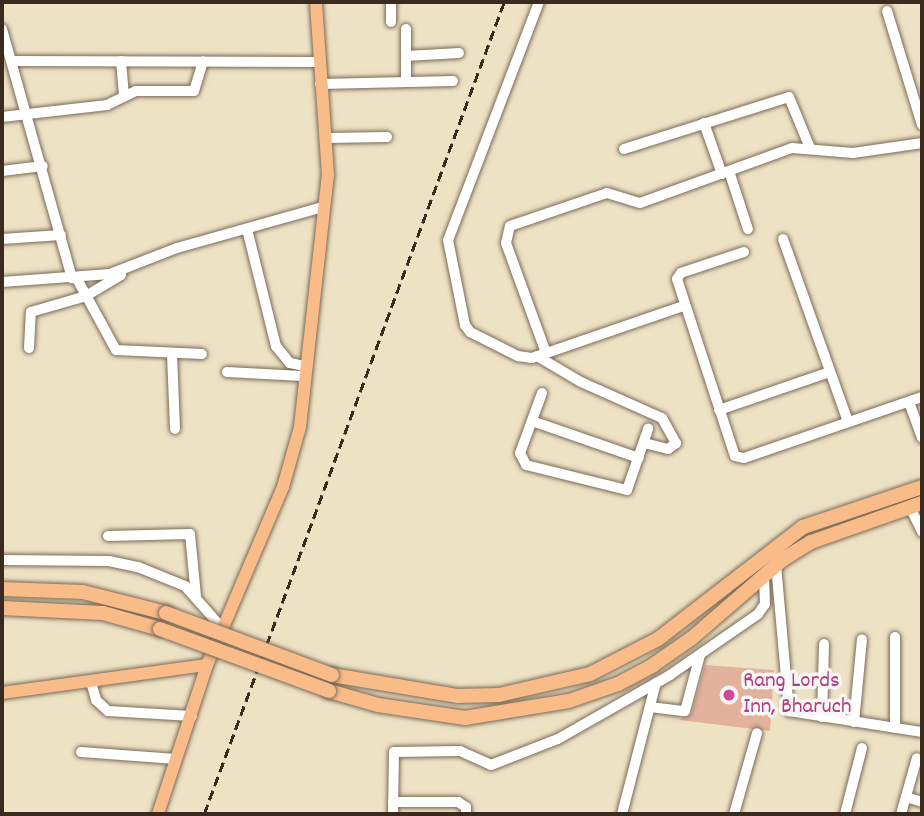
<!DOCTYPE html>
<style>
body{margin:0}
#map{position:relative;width:924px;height:816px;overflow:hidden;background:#eee2c4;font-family:Dekko,sans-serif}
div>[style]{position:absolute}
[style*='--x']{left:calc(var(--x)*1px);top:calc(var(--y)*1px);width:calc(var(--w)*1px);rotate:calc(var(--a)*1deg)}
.building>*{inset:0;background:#e2b29c}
.roads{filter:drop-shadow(0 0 2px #7a6a58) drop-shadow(0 0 2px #7a6a58)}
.minor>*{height:10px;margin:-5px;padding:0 5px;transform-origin:5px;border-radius:5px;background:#fff}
.major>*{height:12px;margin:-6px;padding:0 6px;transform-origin:6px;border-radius:6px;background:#f9bc89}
.highway>*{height:14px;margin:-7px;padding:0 7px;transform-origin:7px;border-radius:7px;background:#f9bc89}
.rail>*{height:2.5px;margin-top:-1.25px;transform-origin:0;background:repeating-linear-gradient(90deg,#3b2a1e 0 10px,transparent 0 15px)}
.bridges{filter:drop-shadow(0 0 2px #7a6a58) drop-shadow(0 0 2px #7a6a58)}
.highway-bridge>*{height:14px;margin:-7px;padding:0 7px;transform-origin:7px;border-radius:7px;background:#f9bc89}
.dots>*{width:19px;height:19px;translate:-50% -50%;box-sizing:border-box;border:4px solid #f6f6f2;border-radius:50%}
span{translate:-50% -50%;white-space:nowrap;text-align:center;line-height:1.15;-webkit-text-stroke:7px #f6f6f2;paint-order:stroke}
.hotel-label{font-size:23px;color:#b23c85}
.left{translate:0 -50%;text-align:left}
.frame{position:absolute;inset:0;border:4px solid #3b2a1e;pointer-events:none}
</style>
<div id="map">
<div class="building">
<div style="clip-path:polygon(705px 665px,774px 670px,770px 731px,679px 720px,692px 713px)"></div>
</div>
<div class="roads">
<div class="minor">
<div style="--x:391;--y:2;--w:20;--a:90"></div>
<div style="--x:539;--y:2;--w:255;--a:110.9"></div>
<div style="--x:448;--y:240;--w:87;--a:78.7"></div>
<div style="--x:465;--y:325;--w:9;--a:54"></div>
<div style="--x:470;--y:332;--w:54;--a:26.6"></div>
<div style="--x:518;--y:356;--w:14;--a:8"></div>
<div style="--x:532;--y:358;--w:160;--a:-19"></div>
<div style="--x:887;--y:11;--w:119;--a:72.9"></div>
<div style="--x:2;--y:29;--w:259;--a:74.3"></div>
<div style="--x:406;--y:29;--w:53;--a:90"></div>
<div style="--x:406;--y:56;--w:53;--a:-3.2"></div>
<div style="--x:12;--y:61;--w:307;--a:0.2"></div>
<div style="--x:121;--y:61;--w:34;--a:85"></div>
<div style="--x:320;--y:84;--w:133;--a:-1.3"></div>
<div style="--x:2;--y:117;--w:106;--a:-6.5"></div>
<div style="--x:107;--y:105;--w:32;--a:-26"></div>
<div style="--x:136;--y:91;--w:58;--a:0"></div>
<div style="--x:194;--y:91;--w:31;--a:-73"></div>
<div style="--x:704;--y:123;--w:54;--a:70.6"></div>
<div style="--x:327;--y:138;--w:60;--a:-1"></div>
<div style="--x:624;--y:149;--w:173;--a:-17.5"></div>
<div style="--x:789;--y:97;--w:55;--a:67.6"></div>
<div style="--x:2;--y:171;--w:41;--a:-7"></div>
<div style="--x:729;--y:171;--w:61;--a:71.9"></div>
<div style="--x:247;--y:229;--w:121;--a:76.1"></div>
<div style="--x:276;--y:346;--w:22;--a:51"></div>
<div style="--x:290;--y:363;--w:14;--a:12"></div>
<div style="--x:2;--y:239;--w:59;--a:-3.9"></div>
<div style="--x:783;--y:239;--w:194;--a:70.4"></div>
<div style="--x:744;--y:252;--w:66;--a:161.6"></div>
<div style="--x:681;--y:273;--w:7;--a:124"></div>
<div style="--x:677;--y:279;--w:186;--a:71.9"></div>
<div style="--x:735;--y:456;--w:9;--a:13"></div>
<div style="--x:744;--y:458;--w:188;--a:-18.9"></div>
<div style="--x:76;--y:277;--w:83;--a:61.3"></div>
<div style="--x:116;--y:350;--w:86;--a:2.7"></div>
<div style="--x:2;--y:282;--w:108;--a:-4.2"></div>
<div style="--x:110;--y:274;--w:72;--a:-21.2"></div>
<div style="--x:177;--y:248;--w:152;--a:-15.7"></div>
<div style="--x:29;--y:348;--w:36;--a:-87"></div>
<div style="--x:31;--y:312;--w:57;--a:-16.2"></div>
<div style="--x:86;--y:296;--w:41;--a:-31"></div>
<div style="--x:546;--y:353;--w:117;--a:-110"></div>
<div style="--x:506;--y:243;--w:17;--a:-77"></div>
<div style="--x:510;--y:226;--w:102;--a:-18.8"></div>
<div style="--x:607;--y:193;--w:34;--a:17"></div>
<div style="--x:640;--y:203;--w:162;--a:-19.9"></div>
<div style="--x:792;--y:148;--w:61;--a:4.7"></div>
<div style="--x:853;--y:153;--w:70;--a:-8.2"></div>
<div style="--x:172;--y:354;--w:75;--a:87.7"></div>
<div style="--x:537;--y:356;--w:51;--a:30.6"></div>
<div style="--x:581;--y:382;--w:89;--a:24"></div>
<div style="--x:662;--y:418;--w:29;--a:61"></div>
<div style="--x:676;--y:443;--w:10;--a:143"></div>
<div style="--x:668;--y:449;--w:25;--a:-166"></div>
<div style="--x:227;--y:372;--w:75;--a:3.1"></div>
<div style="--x:542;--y:393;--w:64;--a:110.1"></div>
<div style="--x:520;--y:453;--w:13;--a:63"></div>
<div style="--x:526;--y:465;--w:104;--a:13.9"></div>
<div style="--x:627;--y:490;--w:65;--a:-71"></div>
<div style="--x:909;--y:402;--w:38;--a:70"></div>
<div style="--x:719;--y:410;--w:117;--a:-18.9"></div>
<div style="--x:532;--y:421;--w:113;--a:19.1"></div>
<div style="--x:910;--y:507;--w:28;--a:64"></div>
<div style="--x:108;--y:536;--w:82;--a:-1.4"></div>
<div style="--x:190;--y:534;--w:62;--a:84.5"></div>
<div style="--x:2;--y:560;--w:107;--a:0.5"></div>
<div style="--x:109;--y:561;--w:30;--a:12"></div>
<div style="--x:138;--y:567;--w:51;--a:22"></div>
<div style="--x:185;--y:586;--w:56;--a:48.6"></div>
<div style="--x:776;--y:565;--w:147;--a:84.9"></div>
<div style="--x:789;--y:711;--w:135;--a:9"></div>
<div style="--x:895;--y:637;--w:91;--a:90"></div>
<div style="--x:91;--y:682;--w:19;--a:74"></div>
<div style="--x:96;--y:700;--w:16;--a:43"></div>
<div style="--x:108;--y:711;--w:84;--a:3.4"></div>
<div style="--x:650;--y:707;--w:35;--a:7"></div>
<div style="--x:685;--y:711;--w:58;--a:-75"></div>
<div style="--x:822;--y:717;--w:73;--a:-88.4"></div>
<div style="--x:854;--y:722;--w:83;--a:-84.5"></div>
<div style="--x:81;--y:752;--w:95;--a:4.2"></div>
<div style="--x:906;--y:797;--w:17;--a:17"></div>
<div style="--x:393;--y:802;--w:65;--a:0"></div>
<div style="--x:458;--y:802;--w:9;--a:32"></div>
<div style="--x:466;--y:807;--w:7;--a:90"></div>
<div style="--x:393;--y:814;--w:62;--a:-89.1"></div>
<div style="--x:394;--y:752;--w:66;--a:-0.9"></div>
<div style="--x:460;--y:751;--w:34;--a:24"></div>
<div style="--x:491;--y:765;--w:72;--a:-21.2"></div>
<div style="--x:558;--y:739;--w:129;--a:-29.7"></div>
<div style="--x:670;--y:675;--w:107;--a:-34.7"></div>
<div style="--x:758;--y:614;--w:12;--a:-55"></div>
<div style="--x:765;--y:604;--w:28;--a:-92"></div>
<div style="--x:622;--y:814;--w:135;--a:-75.5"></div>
<div style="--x:734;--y:814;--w:84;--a:-74.1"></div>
<div style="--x:845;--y:814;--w:68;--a:-75.6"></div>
<div style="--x:901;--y:814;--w:58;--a:-74.1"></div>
</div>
<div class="major">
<div style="--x:2;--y:693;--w:207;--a:-7.8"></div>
<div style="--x:158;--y:814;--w:157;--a:-71.8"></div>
<div style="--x:207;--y:665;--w:194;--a:-66.9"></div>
<div style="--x:283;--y:487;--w:62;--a:-74.2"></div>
<div style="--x:300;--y:427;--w:254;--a:-83.7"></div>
<div style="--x:328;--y:175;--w:173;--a:-94"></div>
</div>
<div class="highway">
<div style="--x:2;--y:589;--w:81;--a:2.1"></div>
<div style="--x:83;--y:592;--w:86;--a:14.2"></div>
<div style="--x:2;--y:608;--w:101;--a:2.8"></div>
<div style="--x:103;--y:613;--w:59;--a:15.7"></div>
<div style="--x:332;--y:675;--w:128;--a:9.5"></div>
<div style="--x:458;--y:696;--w:41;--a:-1.4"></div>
<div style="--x:499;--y:695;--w:93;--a:-13"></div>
<div style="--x:590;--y:674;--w:76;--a:-27.2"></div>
<div style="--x:658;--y:639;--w:183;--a:-37.7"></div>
<div style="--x:803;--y:527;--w:126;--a:-18.6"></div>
<div style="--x:329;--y:691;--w:51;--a:15.9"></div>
<div style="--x:378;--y:705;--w:88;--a:8.5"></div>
<div style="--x:465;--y:718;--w:105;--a:-9.3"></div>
<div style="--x:569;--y:701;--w:52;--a:-19.1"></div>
<div style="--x:618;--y:684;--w:40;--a:-28"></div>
<div style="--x:653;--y:665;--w:47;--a:-34.7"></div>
<div style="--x:692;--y:638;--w:119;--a:-40.9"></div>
<div style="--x:782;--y:560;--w:34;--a:-32"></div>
<div style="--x:811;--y:542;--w:118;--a:-19.4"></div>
</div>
</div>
<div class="rail">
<div style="--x:204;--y:814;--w:866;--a:-69.72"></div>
</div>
<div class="bridges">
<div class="highway-bridge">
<div style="--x:166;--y:613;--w:177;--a:20.5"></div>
<div style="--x:160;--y:629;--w:180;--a:20.1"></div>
</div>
</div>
<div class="dots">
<div style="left:729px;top:695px;background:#d1479c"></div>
</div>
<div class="hotel-label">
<span class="left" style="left:743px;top:695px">Rang Lords<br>Inn, Bharuch</span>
</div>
<div class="frame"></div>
</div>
